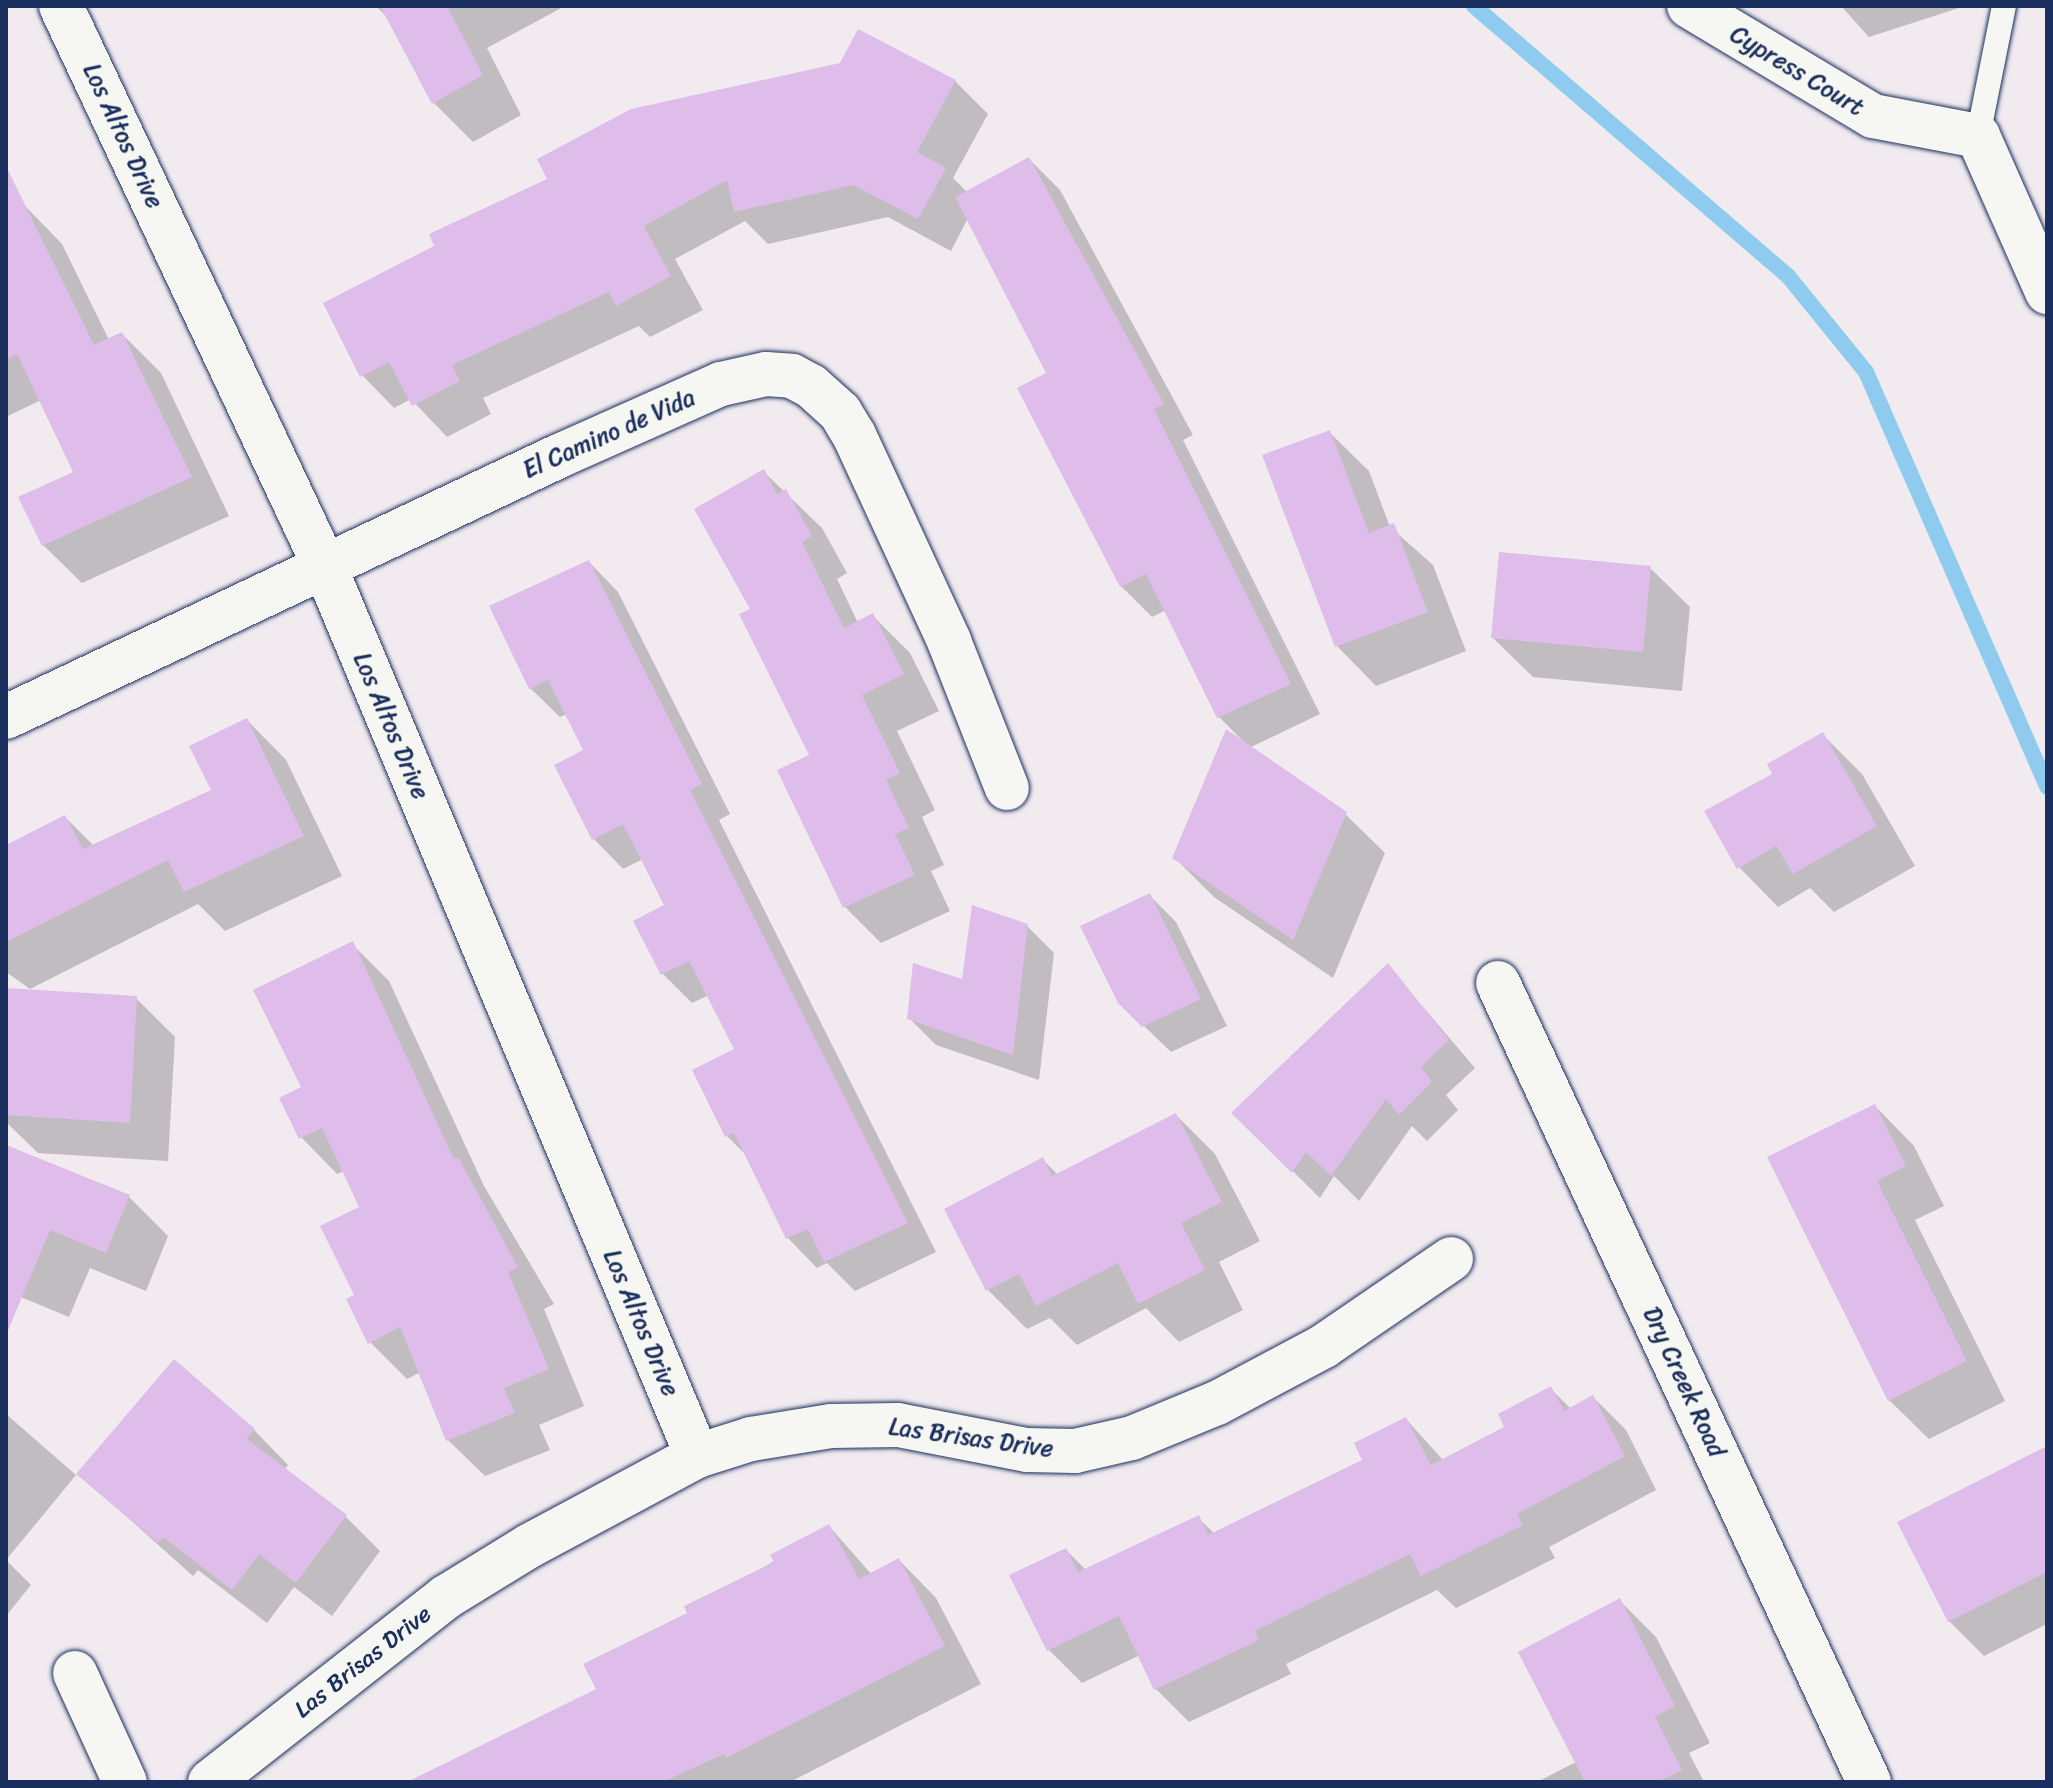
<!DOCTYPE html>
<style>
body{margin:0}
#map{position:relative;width:2053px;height:1788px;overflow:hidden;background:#f1ebf0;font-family:Sriracha,sans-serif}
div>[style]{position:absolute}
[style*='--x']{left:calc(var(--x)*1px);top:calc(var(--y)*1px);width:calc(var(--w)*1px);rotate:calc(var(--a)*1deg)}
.shadow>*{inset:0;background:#0003}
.stream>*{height:16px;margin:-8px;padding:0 8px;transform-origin:8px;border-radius:8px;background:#8fcbef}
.building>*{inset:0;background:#debdea}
.roads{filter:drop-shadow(0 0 2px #1b2f5e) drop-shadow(0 0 2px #1b2f5e)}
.lane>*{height:24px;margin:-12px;padding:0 12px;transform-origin:12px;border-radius:12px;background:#f6f6f2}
.street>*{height:44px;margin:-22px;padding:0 22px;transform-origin:22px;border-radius:22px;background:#f6f6f2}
span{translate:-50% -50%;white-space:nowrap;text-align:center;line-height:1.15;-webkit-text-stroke:8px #f6f6f2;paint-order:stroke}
.street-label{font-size:24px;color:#1b2f5e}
.frame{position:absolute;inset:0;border:8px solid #1b2f5e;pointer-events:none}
</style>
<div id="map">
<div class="shadow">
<div style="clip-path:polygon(376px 6px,565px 6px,487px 48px,521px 115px,473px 142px,433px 102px,389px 19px)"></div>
<div style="clip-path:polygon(1841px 6px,1959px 6px,1959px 8px,1869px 37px)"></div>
<div style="clip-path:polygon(955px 81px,988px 114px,953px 178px,967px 192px,1029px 159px,1060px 190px,1193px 435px,1183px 440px,1320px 714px,1249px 748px,1345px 814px,1385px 853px,1333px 978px,1214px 897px,1174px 857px,1243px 741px,1219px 717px,1166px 610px,1152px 617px,1121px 586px,1049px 373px,968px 218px,951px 251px,888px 217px,768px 244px,745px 221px,675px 259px,703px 310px,650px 337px,639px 326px,483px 398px,491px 414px,447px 437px,411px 399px,394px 408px,362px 375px,325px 304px)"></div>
<div style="clip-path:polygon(24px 205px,62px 244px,109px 340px,122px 334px,161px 373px,229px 516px,82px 583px,43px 545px,76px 473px,41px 400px,6px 417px,6px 214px)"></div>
<div style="clip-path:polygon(1329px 432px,1369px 471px,1390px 527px,1433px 565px,1466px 651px,1376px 686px,1337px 646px)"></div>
<div style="clip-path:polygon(763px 471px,822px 528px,847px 573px,837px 579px,858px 623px,873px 616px,910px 653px,939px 711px,897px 731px,935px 810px,922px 817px,944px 865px,931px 871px,950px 911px,881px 943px,845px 907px,811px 756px,752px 610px)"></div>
<div style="clip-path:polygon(589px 562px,618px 592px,730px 814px,719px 820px,936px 1252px,855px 1291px,827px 1263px,817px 1268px,788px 1238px,749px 1158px,727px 1136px,737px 1050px,709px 995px,692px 1003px,663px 974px,667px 906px,643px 859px,623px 869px,594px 839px,586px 751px,567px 714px,560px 717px,530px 688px)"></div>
<div style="clip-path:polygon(1650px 568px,1690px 607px,1682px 691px,1533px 677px,1493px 638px)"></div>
<div style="clip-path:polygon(247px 720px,286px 760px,342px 876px,225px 931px,198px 904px,30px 989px,6px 972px,6px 847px,65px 817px,94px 846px,214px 791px)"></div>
<div style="clip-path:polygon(1823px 735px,1862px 774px,1915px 866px,1834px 912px,1810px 888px,1778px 907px,1739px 867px,1774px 774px)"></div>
<div style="clip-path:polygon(1149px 895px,1176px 922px,1227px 1026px,1171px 1052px,1119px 1002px)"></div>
<div style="clip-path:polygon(1027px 926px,1054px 953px,1039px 1080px,936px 1045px,909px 1018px,964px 982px)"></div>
<div style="clip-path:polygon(352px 944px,389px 981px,484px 1186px,554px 1304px,544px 1309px,584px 1406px,539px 1425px,550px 1450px,485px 1476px,448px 1440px,421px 1372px,407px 1379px,370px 1342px,356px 1296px,362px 1208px,344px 1171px,337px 1174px,301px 1137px,304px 1088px)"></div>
<div style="clip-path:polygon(1388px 966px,1475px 1068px,1446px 1095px,1458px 1110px,1427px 1141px,1412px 1126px,1359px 1201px,1334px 1176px,1320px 1198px,1234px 1113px)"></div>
<div style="clip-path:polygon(6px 990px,136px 998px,175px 1037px,168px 1161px,38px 1153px,6px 1122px)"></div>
<div style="clip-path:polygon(1875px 1106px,1914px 1146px,1944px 1206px,1915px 1220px,2005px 1401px,1929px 1439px,1889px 1400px,1770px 1158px)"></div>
<div style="clip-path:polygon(1176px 1115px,1215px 1154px,1260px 1241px,1219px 1262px,1243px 1310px,1179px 1342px,1146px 1308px,1077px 1345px,1050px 1318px,1027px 1329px,988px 1290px,1042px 1159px,1058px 1175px)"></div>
<div style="clip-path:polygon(6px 1147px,129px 1197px,168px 1236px,146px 1291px,90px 1268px,69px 1317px,6px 1291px)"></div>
<div style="clip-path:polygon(174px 1362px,254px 1430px,288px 1465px,284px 1470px,346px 1517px,380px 1551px,332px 1616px,294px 1587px,267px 1623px,198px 1570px,193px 1576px,79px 1474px)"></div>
<div style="clip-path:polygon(1551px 1389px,1571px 1409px,1593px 1397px,1626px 1430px,1656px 1490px,1549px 1547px,1555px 1558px,1456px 1608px,1437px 1590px,1286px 1664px,1291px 1674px,1189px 1722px,1156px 1689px,1140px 1655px,1082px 1683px,1049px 1650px,1066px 1550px,1086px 1570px,1198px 1518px,1215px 1534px,1365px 1460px,1406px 1419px,1443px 1460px,1507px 1428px)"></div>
<div style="clip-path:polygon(6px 1414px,76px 1475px,6px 1560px,31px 1585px,6px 1616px)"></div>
<div style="clip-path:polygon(2047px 1449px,2047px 1624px,1984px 1656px,1949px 1621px)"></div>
<div style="clip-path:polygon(829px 1526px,872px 1575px,899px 1560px,936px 1598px,981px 1684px,790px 1782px,444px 1782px,598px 1690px,690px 1614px)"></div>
<div style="clip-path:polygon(1620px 1601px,1656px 1637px,1710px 1743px,1689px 1753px,1704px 1782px,1537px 1782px,1576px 1762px)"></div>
</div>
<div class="stream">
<div style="--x:1474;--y:6;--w:414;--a:40.7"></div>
<div style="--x:1788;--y:276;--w:124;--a:50.9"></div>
<div style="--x:1866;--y:372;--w:453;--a:66.4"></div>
</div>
<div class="building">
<div style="clip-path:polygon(380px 6px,447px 6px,483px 75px,432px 104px)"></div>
<div style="clip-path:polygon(858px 29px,956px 80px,917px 152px,946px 168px,918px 219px,853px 185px,734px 212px,727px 180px,644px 226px,671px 276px,616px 306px,609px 292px,452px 365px,460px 381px,412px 406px,389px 362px,360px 377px,323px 303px,434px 246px,429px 234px,547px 179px,537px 159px,631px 109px,840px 63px)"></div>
<div style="clip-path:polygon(1029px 157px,1164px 404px,1154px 409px,1291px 684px,1217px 718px,1146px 574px,1120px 587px,1017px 388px,1046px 373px,955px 197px)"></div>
<div style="clip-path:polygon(6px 166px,94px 345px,122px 332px,192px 477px,42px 546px,18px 497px,73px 472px,17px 354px,6px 360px)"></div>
<div style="clip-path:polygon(1330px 430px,1369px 533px,1394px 523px,1428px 612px,1335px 647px,1262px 455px)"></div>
<div style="clip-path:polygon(764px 469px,777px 494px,786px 489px,812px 536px,802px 542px,844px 628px,873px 613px,904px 674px,862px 695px,900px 773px,886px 780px,909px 828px,895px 834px,915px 875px,843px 908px,777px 770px,809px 755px,739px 614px,750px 609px,694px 509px)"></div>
<div style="clip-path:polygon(1499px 552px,1651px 566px,1643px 652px,1491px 638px)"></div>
<div style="clip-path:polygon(589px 560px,702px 784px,690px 790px,908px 1223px,824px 1262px,808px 1229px,786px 1239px,734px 1133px,725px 1137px,692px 1070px,734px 1049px,689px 961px,661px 975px,633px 921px,664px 905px,623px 824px,592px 840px,554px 765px,583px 750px,548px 680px,529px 689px,489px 606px)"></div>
<div style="clip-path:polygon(247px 718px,304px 836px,184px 892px,168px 860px,6px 942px,6px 845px,65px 815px,83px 849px,211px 790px,189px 746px)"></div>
<div style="clip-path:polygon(1226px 729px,1347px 812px,1293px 940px,1172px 858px)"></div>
<div style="clip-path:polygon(1823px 732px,1877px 826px,1793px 874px,1776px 846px,1737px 869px,1704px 811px,1772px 774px,1767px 764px)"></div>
<div style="clip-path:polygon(1150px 893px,1201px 999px,1142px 1027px,1118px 1003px,1080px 926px)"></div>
<div style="clip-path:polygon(972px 905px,1028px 924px,1013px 1055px,907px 1019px,913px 963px,962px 979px)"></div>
<div style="clip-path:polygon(353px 941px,454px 1159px,458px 1157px,518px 1267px,508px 1272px,549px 1369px,504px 1388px,515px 1413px,446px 1441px,400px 1327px,368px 1344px,346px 1299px,354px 1295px,320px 1226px,359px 1207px,322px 1128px,299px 1139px,279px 1098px,301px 1087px,253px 990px)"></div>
<div style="clip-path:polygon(1388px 963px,1449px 1040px,1421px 1067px,1432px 1082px,1399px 1115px,1386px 1099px,1331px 1176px,1306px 1152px,1292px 1173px,1231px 1113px)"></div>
<div style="clip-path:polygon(6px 988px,137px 996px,130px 1123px,6px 1115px)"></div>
<div style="clip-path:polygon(1875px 1104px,1906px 1166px,1877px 1181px,1967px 1361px,1888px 1401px,1767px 1157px)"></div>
<div style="clip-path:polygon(1176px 1113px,1222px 1202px,1181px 1223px,1205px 1270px,1138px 1304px,1118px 1263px,1036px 1306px,1019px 1274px,986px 1291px,944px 1209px,1043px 1157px,1052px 1176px)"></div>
<div style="clip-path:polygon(6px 1145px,130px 1195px,106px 1253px,50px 1230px,7px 1333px)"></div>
<div style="clip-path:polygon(174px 1359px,255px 1429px,247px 1439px,347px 1515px,296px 1583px,259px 1554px,232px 1590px,163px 1537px,158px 1543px,76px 1474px)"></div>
<div style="clip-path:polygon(1551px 1386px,1564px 1411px,1593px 1395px,1625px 1456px,1517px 1514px,1523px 1525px,1421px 1576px,1410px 1554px,1255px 1631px,1259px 1640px,1154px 1690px,1119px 1616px,1047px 1651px,1009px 1575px,1066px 1548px,1078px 1572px,1199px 1515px,1208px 1535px,1362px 1460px,1354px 1443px,1406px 1417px,1431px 1465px,1504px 1427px,1498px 1414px)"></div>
<div style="clip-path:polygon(2047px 1446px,2047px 1572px,1948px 1622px,1897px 1522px)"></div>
<div style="clip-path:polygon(829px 1524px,859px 1579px,899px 1558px,945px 1646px,726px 1758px,724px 1754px,663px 1782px,407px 1782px,596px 1689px,583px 1664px,687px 1613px,684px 1606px,774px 1562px,770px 1555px)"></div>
<div style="clip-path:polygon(1620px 1598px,1675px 1706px,1655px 1717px,1682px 1770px,1658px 1782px,1585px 1782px,1518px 1652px)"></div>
</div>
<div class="roads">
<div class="lane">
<div style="--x:1978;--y:136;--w:133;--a:-78.7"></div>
</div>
<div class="street">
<div style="--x:61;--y:6;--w:620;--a:64.8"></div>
<div style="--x:325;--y:567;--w:964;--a:67.29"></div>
<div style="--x:1689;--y:6;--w:214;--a:30.9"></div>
<div style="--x:1873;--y:116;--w:107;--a:10.8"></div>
<div style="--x:1978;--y:136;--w:171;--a:66.1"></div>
<div style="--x:6;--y:717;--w:611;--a:-25.27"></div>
<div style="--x:559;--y:456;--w:177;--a:-24"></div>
<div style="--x:721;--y:384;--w:46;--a:-12.5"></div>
<div style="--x:766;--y:374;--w:26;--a:4"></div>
<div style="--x:792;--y:376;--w:21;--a:28"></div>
<div style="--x:811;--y:386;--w:39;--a:42"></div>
<div style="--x:840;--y:412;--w:27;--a:59"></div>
<div style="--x:854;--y:435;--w:227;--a:65.2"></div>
<div style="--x:949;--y:641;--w:158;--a:68.5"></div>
<div style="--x:1498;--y:983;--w:881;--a:65.09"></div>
<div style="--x:75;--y:1673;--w:120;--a:65.4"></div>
<div style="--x:210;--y:1782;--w:300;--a:-38.1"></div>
<div style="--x:446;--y:1597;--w:97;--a:-31.6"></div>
<div style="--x:529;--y:1546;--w:191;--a:-28.2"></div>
<div style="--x:697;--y:1456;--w:57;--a:-17.5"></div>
<div style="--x:751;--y:1439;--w:81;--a:-9.2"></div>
<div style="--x:831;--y:1426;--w:67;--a:-0.9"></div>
<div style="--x:898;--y:1425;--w:131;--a:11"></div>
<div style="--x:1027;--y:1450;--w:48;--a:1.2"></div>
<div style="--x:1075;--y:1451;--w:58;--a:-12.8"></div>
<div style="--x:1132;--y:1438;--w:92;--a:-22.4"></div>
<div style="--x:1217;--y:1403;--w:121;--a:-28"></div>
<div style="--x:1324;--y:1346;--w:154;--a:-34.4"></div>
</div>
</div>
<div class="street-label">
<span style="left:1797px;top:71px;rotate:31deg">Cypress Court</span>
<span style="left:123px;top:136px;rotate:65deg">Los Altos Drive</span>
<span style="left:609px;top:434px;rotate:-24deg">El Camino de Vida</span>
<span style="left:391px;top:726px;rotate:67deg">Los Altos Drive</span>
<span style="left:641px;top:1323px;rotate:67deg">Los Altos Drive</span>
<span style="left:1684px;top:1382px;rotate:65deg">Dry Creek Road</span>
<span style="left:971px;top:1438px;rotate:8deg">Las Brisas Drive</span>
<span style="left:363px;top:1662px;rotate:-38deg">Las Brisas Drive</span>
</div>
<div class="frame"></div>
</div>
